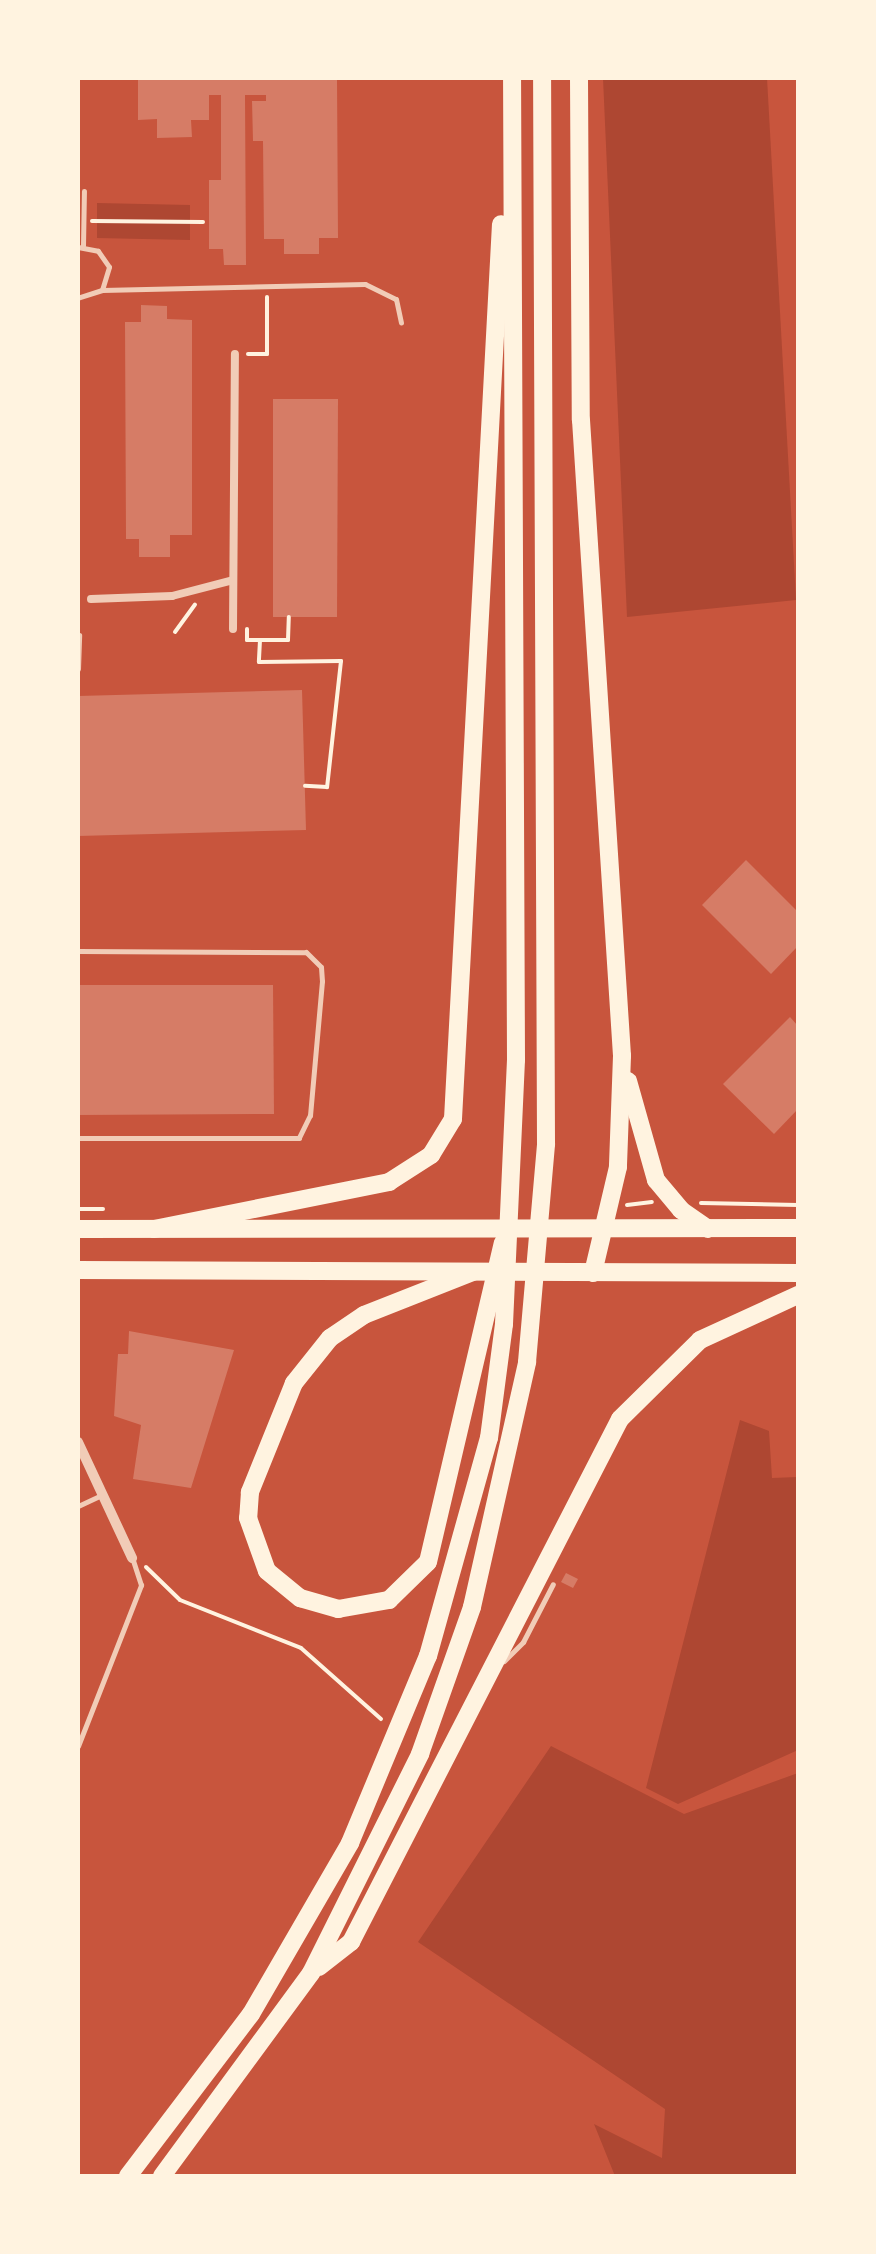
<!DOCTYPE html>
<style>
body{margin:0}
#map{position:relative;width:876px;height:2254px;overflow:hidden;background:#c8553d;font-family:Ubuntu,sans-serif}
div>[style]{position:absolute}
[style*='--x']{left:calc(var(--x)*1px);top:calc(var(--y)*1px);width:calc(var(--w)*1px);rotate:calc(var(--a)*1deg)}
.green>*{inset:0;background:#ae4732}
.building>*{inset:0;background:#d67c66}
.path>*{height:4px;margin:-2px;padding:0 2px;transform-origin:2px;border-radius:2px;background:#fff3e0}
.service>*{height:5px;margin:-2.5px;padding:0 2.5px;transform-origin:2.5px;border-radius:2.5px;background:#f1ccb7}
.pedestrian>*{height:8px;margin:-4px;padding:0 4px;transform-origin:4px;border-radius:4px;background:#f1ccb7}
.minor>*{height:10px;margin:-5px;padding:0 5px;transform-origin:5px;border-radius:5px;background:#f1ccb7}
.trunk>*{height:18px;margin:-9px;padding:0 9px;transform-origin:9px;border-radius:9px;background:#fff3e0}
.motorway>*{height:18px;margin:-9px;padding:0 9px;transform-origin:9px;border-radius:9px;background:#fff3e0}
span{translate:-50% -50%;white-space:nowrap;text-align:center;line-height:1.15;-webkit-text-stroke:8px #fff3e0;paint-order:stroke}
.frame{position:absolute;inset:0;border:80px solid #fff3e0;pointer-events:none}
</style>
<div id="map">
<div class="green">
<div style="clip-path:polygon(603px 78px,767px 78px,796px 600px,627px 617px)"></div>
<div style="clip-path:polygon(97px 203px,190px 205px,190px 240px,97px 238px)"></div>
<div style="clip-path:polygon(740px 1420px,769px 1431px,772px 1478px,798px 1477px,798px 1750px,678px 1804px,646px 1788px)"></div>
<div style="clip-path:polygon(551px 1746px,684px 1814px,798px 1773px,798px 2176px,615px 2176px,594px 2124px,662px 2158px,665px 2109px,418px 1942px)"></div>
</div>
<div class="building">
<div style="clip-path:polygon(138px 78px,337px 78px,338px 238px,319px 238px,319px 254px,284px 254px,284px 239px,264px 239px,263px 141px,253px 141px,252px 101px,266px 101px,266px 95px,245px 95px,246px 265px,224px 265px,223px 249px,209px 249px,209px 180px,221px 180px,221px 95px,209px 95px,209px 120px,191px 120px,192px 137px,157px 138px,157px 119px,138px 120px)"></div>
<div style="clip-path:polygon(141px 305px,167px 306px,167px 319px,192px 320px,192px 535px,170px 535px,170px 557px,139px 557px,139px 539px,126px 539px,125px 322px,141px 322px)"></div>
<div style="clip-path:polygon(273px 399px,338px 399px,337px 617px,273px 617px)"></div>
<div style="clip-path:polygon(302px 690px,306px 830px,78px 836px,78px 696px)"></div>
<div style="clip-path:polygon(746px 860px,798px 912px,798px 946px,771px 974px,702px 905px)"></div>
<div style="clip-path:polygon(78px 985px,273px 985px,274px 1114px,78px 1115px)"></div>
<div style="clip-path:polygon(790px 1017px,798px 1026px,798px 1109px,774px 1134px,723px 1084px)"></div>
<div style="clip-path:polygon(129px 1331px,234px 1350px,191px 1488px,133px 1479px,141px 1425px,114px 1416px,118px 1354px,128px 1354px)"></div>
<div style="clip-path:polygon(566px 1573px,578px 1579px,573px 1588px,561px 1582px)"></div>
</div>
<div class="path">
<div style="--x:92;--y:221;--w:111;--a:0.5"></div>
<div style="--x:248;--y:354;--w:19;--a:0"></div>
<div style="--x:267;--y:354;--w:57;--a:-90"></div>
<div style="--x:247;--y:629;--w:11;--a:90"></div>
<div style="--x:247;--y:640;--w:41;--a:0"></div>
<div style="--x:288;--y:640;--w:23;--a:-88"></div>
<div style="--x:175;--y:632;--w:34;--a:-54"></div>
<div style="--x:260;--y:640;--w:22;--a:93"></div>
<div style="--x:259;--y:662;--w:82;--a:-0.7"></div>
<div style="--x:341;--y:661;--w:127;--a:96.3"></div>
<div style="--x:327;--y:787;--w:22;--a:-177"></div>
<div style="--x:701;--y:1203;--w:97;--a:1.2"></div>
<div style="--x:627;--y:1205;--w:25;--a:-7"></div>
<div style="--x:78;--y:1209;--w:25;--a:0"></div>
<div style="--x:146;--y:1567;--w:47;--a:44.1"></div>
<div style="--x:180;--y:1600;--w:130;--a:21.6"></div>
<div style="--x:301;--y:1648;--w:107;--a:41.6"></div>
</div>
<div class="service">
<div style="--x:83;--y:246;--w:55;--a:-89"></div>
<div style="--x:78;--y:247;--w:20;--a:11"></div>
<div style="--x:98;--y:251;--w:19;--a:55"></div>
<div style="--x:109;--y:267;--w:24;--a:107"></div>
<div style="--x:102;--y:290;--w:25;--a:162"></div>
<div style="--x:102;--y:290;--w:263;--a:-1.3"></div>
<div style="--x:365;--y:284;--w:34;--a:26"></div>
<div style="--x:396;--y:299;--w:24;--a:78"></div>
<div style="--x:78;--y:669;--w:34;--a:-88"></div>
<div style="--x:78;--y:951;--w:228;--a:0.3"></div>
<div style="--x:306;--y:952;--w:21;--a:45"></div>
<div style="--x:321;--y:967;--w:14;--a:86"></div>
<div style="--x:322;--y:981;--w:135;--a:95.1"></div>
<div style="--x:310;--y:1115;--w:25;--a:116"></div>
<div style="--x:299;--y:1138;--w:221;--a:180"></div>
<div style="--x:78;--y:1506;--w:26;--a:-25"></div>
<div style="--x:504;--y:1661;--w:27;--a:-45"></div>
<div style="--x:523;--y:1642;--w:65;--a:-62.7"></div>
<div style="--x:78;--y:1746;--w:173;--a:-68.6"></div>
<div style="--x:141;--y:1585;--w:28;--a:-108"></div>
</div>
<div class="pedestrian">
<div style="--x:91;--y:599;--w:81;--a:-2.1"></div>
<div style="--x:172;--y:596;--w:63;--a:-14.7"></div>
<div style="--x:233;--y:629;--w:275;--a:-89.6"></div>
</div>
<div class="minor">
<div style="--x:78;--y:1442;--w:128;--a:65"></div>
</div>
<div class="trunk">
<div style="--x:78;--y:1229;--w:720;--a:-0.08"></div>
<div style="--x:78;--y:1270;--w:720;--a:0.24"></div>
</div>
<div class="motorway">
<div style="--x:579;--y:78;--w:342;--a:89.7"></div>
<div style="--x:581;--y:420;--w:637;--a:86.31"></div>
<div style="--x:622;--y:1056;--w:111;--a:92.1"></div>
<div style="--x:618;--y:1167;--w:109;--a:103.3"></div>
<div style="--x:628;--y:1081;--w:103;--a:74.2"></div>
<div style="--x:656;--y:1180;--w:39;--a:50"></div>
<div style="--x:681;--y:1210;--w:33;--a:35"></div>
<div style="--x:154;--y:1229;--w:240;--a:-11.3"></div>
<div style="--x:389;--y:1182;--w:50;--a:-32.7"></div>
<div style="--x:431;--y:1155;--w:42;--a:-58.6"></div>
<div style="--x:453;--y:1119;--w:896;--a:-86.93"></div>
<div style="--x:473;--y:1272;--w:117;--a:158.5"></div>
<div style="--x:364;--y:1315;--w:41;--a:145.9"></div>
<div style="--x:330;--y:1338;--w:58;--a:128.7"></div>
<div style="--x:294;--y:1383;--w:118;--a:112"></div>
<div style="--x:250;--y:1492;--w:26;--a:94"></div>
<div style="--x:248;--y:1518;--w:56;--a:70.3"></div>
<div style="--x:267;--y:1571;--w:43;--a:39.3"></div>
<div style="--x:300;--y:1598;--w:40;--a:16"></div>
<div style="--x:338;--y:1609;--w:52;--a:-10"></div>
<div style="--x:389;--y:1600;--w:54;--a:-44.3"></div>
<div style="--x:428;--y:1562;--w:328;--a:-76.8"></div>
<div style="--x:319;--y:1967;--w:41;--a:-38"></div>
<div style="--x:351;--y:1942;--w:588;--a:-62.78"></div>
<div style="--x:620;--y:1419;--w:112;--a:-44.6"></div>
<div style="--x:700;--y:1340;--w:108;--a:-24.7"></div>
<div style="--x:128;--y:2176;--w:203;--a:-52.8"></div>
<div style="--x:251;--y:2014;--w:198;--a:-59.9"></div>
<div style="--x:350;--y:1843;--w:203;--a:-67.4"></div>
<div style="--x:428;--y:1656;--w:226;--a:-74.4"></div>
<div style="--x:489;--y:1438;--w:115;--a:-82.5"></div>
<div style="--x:504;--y:1324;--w:264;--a:-87.4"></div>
<div style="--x:516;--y:1060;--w:982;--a:-90.23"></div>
<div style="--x:162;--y:2176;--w:252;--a:-53.7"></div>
<div style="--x:311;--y:1973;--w:245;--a:-63.5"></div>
<div style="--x:420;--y:1754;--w:156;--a:-70.5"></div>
<div style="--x:472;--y:1607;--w:251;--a:-77.3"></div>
<div style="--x:527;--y:1362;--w:219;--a:-85"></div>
<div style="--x:546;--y:1144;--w:1066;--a:-90.21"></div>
</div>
<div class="frame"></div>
</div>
